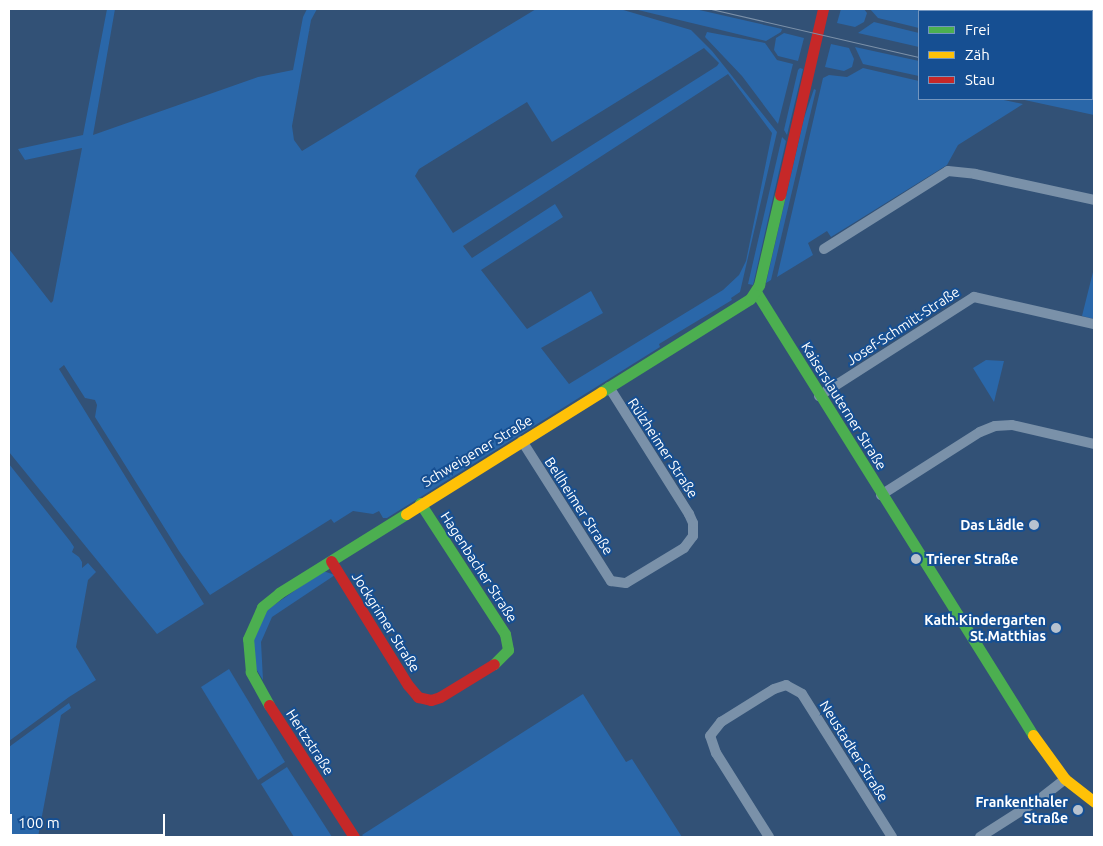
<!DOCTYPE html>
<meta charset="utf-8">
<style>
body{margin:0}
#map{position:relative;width:1103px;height:846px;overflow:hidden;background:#325176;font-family:Ubuntu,sans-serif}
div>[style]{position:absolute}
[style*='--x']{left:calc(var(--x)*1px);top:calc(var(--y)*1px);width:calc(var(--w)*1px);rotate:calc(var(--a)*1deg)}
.green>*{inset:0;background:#2a67a9}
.street>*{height:10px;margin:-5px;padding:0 5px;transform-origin:5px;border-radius:5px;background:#7a91a9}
.fast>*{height:11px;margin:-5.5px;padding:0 5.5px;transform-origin:5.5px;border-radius:5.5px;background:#4caf50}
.slow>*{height:11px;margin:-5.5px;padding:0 5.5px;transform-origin:5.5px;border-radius:5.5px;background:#ffc107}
.jam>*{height:11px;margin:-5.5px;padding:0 5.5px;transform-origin:5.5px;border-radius:5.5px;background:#c62828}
.tram>*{height:1px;margin:-0.5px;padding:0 0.5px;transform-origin:0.5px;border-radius:0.5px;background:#7c91a9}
.dots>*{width:14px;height:14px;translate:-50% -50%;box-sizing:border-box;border:2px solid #164f92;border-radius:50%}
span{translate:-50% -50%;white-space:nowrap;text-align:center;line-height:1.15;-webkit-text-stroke:4px #164f92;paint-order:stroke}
.street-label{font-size:14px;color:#fff}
.poi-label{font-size:14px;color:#fff;font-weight:700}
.right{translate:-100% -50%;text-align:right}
.left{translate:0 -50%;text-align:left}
.frame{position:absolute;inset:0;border:10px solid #fff;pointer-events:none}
.legend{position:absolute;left:918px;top:10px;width:175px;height:90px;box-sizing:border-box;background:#164f92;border:1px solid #7395be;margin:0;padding:6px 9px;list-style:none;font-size:15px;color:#fff}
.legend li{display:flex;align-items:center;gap:10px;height:25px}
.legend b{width:25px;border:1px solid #7395be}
.scale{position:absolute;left:10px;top:814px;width:155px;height:22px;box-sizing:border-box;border:2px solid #fff;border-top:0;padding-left:6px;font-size:15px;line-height:18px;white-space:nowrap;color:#fff;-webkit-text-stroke:4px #164f92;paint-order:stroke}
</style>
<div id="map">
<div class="green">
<div style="clip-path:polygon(evenodd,107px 9px,115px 9px,93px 135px,258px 77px,293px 70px,303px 17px,307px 9px,317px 9px,311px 20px,292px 126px,294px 140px,302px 151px,536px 9px,620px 9px,691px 30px,712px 51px,777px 132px,740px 292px,731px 298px,732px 300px,659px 344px,660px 347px,387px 518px,383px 518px,379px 511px,373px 514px,353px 511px,334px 523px,331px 519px,210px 595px,179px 551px,95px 417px,97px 405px,95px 400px,85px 398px,64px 365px,59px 369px,204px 604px,157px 634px,9px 452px,9px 249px,51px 303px,53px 301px,82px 148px,25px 160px,18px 149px,83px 135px,107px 9px,704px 48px,719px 63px,717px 66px,453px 233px,415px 176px,419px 169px,527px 102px,552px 142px,704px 48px,107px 9px,728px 74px,772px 133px,746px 261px,739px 275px,723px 290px,569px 384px,541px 348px,603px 313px,591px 291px,527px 329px,481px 270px,563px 217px,555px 204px,472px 258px,463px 246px,728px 74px)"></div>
<div style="clip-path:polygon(634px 9px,695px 9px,782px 29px,781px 32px,766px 41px)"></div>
<div style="clip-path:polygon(841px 9px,864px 9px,867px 13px,864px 22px,855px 27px,837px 23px)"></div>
<div style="clip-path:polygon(870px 9px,1094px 9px,1094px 68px,1092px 67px,1092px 11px,919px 11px,919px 28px,878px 18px)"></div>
<div style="clip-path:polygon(874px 22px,919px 33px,919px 47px,858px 33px)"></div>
<div style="clip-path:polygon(707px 32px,765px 43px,777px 60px,793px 64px,778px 124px,742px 76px,705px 37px)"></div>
<div style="clip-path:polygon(784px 33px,804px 38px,798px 61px,778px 56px,774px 50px,776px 38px)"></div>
<div style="clip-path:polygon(831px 44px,849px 48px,854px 59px,852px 67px,844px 71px,825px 67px)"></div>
<div style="clip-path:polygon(855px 47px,919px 61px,919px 76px,863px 64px)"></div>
<div style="clip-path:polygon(800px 68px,803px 69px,787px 135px,784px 130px,798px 70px)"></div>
<div style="clip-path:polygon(863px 68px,919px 81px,919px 99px,999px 99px,1023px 104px,958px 145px,947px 165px,831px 237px,827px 231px,808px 243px,813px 255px,777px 277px,823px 78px,829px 75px,847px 77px)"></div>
<div style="clip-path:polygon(814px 89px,816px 90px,771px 280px,766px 283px,804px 118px)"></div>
<div style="clip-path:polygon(1020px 99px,1087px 99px,1094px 100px,1094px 115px)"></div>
<div style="clip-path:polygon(782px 137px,786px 141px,753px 285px,748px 284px)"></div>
<div style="clip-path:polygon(1094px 268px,1094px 319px,1082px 316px)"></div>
<div style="clip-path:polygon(986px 360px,1004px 361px,994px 402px,973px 368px)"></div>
<div style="clip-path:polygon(9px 464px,70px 541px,74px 547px,72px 552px,79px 557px,82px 562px,82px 568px,88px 563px,96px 572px,88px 580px,76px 647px,96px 680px,69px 697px,9px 741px)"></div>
<div style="clip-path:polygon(323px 571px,335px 575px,272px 617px,261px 642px,263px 680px,255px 667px,253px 641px,264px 612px)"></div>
<div style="clip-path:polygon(229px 669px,285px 762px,258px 780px,201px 687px)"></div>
<div style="clip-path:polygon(583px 694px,626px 762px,632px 759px,682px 837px,364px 837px,362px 835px)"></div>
<div style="clip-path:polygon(69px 703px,71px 708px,61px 715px,38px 837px,9px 837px,9px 747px)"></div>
<div style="clip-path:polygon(287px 767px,332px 837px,294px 837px,261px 784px)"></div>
</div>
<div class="street">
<div style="--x:824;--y:249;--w:146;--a:-32.2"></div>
<div style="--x:948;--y:171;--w:27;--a:6"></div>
<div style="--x:975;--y:174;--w:122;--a:12.3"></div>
<div style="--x:819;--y:396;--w:184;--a:-32.6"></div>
<div style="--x:974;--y:297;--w:123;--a:12.7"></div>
<div style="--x:522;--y:441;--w:166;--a:57.6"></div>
<div style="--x:611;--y:581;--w:15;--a:8"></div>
<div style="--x:626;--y:583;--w:68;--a:-31.1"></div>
<div style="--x:684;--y:548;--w:15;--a:-53"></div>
<div style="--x:693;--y:536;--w:13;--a:-90"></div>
<div style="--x:693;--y:523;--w:10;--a:-114"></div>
<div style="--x:689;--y:514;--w:150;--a:-122.2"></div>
<div style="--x:881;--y:495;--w:117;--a:-32.5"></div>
<div style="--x:980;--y:432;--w:16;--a:-22"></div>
<div style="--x:995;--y:426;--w:17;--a:-3"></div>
<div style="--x:1012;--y:425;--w:84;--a:13"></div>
<div style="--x:769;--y:837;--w:99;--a:-122.2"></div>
<div style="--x:716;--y:753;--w:18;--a:-109"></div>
<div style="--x:710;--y:736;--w:18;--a:-52"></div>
<div style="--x:721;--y:722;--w:62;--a:-31.9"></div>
<div style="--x:774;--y:689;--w:13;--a:-18"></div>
<div style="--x:786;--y:685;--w:18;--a:29"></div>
<div style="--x:802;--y:694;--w:169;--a:57.8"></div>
<div style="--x:980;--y:837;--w:72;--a:-32.6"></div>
<div style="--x:1041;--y:798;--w:31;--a:-38"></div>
</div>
<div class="fast">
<div style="--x:756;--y:292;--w:522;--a:57.98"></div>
<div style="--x:601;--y:392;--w:176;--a:-32"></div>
<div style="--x:750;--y:299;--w:17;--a:-57"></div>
<div style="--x:759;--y:285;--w:92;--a:-76.9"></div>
<div style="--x:420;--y:503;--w:156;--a:57"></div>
<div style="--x:505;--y:634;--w:16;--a:79"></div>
<div style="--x:508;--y:650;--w:20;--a:135"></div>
<div style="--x:269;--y:705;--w:38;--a:-119"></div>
<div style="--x:251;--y:672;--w:33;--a:-95"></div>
<div style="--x:248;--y:639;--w:35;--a:-66"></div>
<div style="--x:262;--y:607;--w:22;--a:-39"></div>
<div style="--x:279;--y:593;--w:150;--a:-31.9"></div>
</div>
<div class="slow">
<div style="--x:406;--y:514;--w:230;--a:-32"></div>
<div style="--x:1033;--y:735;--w:54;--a:54"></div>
<div style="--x:1065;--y:779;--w:37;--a:38"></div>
</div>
<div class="jam">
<div style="--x:780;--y:195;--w:191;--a:-77"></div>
<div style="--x:331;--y:561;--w:146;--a:58.2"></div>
<div style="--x:408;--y:685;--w:16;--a:50"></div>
<div style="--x:418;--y:697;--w:13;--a:13"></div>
<div style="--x:431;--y:700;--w:9;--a:-18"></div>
<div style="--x:440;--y:697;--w:63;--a:-31.4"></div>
<div style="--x:269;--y:705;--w:157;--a:57.2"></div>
</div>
<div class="tram">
<div style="--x:711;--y:9;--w:213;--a:13"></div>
<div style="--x:1092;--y:91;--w:2;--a:0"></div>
</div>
<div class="dots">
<div style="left:1034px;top:525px;background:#b7c2cf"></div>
<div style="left:916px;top:559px;background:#b7c2cf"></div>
<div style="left:1056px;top:628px;background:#b7c2cf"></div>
<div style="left:1078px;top:810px;background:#b7c2cf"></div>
</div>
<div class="street-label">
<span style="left:903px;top:326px;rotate:-33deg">Josef-Schmitt-Straße</span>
<span style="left:844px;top:406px;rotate:58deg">Kaiserslauterner Straße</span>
<span style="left:663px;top:448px;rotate:57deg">Rülzheimer Straße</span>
<span style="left:477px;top:451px;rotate:-31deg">Schweigener Straße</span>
<span style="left:579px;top:506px;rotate:57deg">Bellheimer Straße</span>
<span style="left:479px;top:567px;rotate:57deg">Hagenbacher Straße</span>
<span style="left:386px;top:622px;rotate:58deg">Jockgrimer Straße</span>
<span style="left:310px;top:742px;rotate:57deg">Hertzstraße</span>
<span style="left:854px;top:751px;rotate:58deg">Neustadter Straße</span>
</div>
<div class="poi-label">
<span class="right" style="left:1024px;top:525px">Das Lädle</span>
<span class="left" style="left:926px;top:559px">Trierer Straße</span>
<span class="right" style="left:1046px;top:628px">Kath.Kindergarten<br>St.Matthias</span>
<span class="right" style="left:1068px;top:810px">Frankenthaler<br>Straße</span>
</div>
<div class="frame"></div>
<ul class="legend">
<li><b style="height:6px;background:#4caf50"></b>Frei</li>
<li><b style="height:6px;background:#ffc107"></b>Zäh</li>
<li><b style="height:6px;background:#c62828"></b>Stau</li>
</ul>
<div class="scale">100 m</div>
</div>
